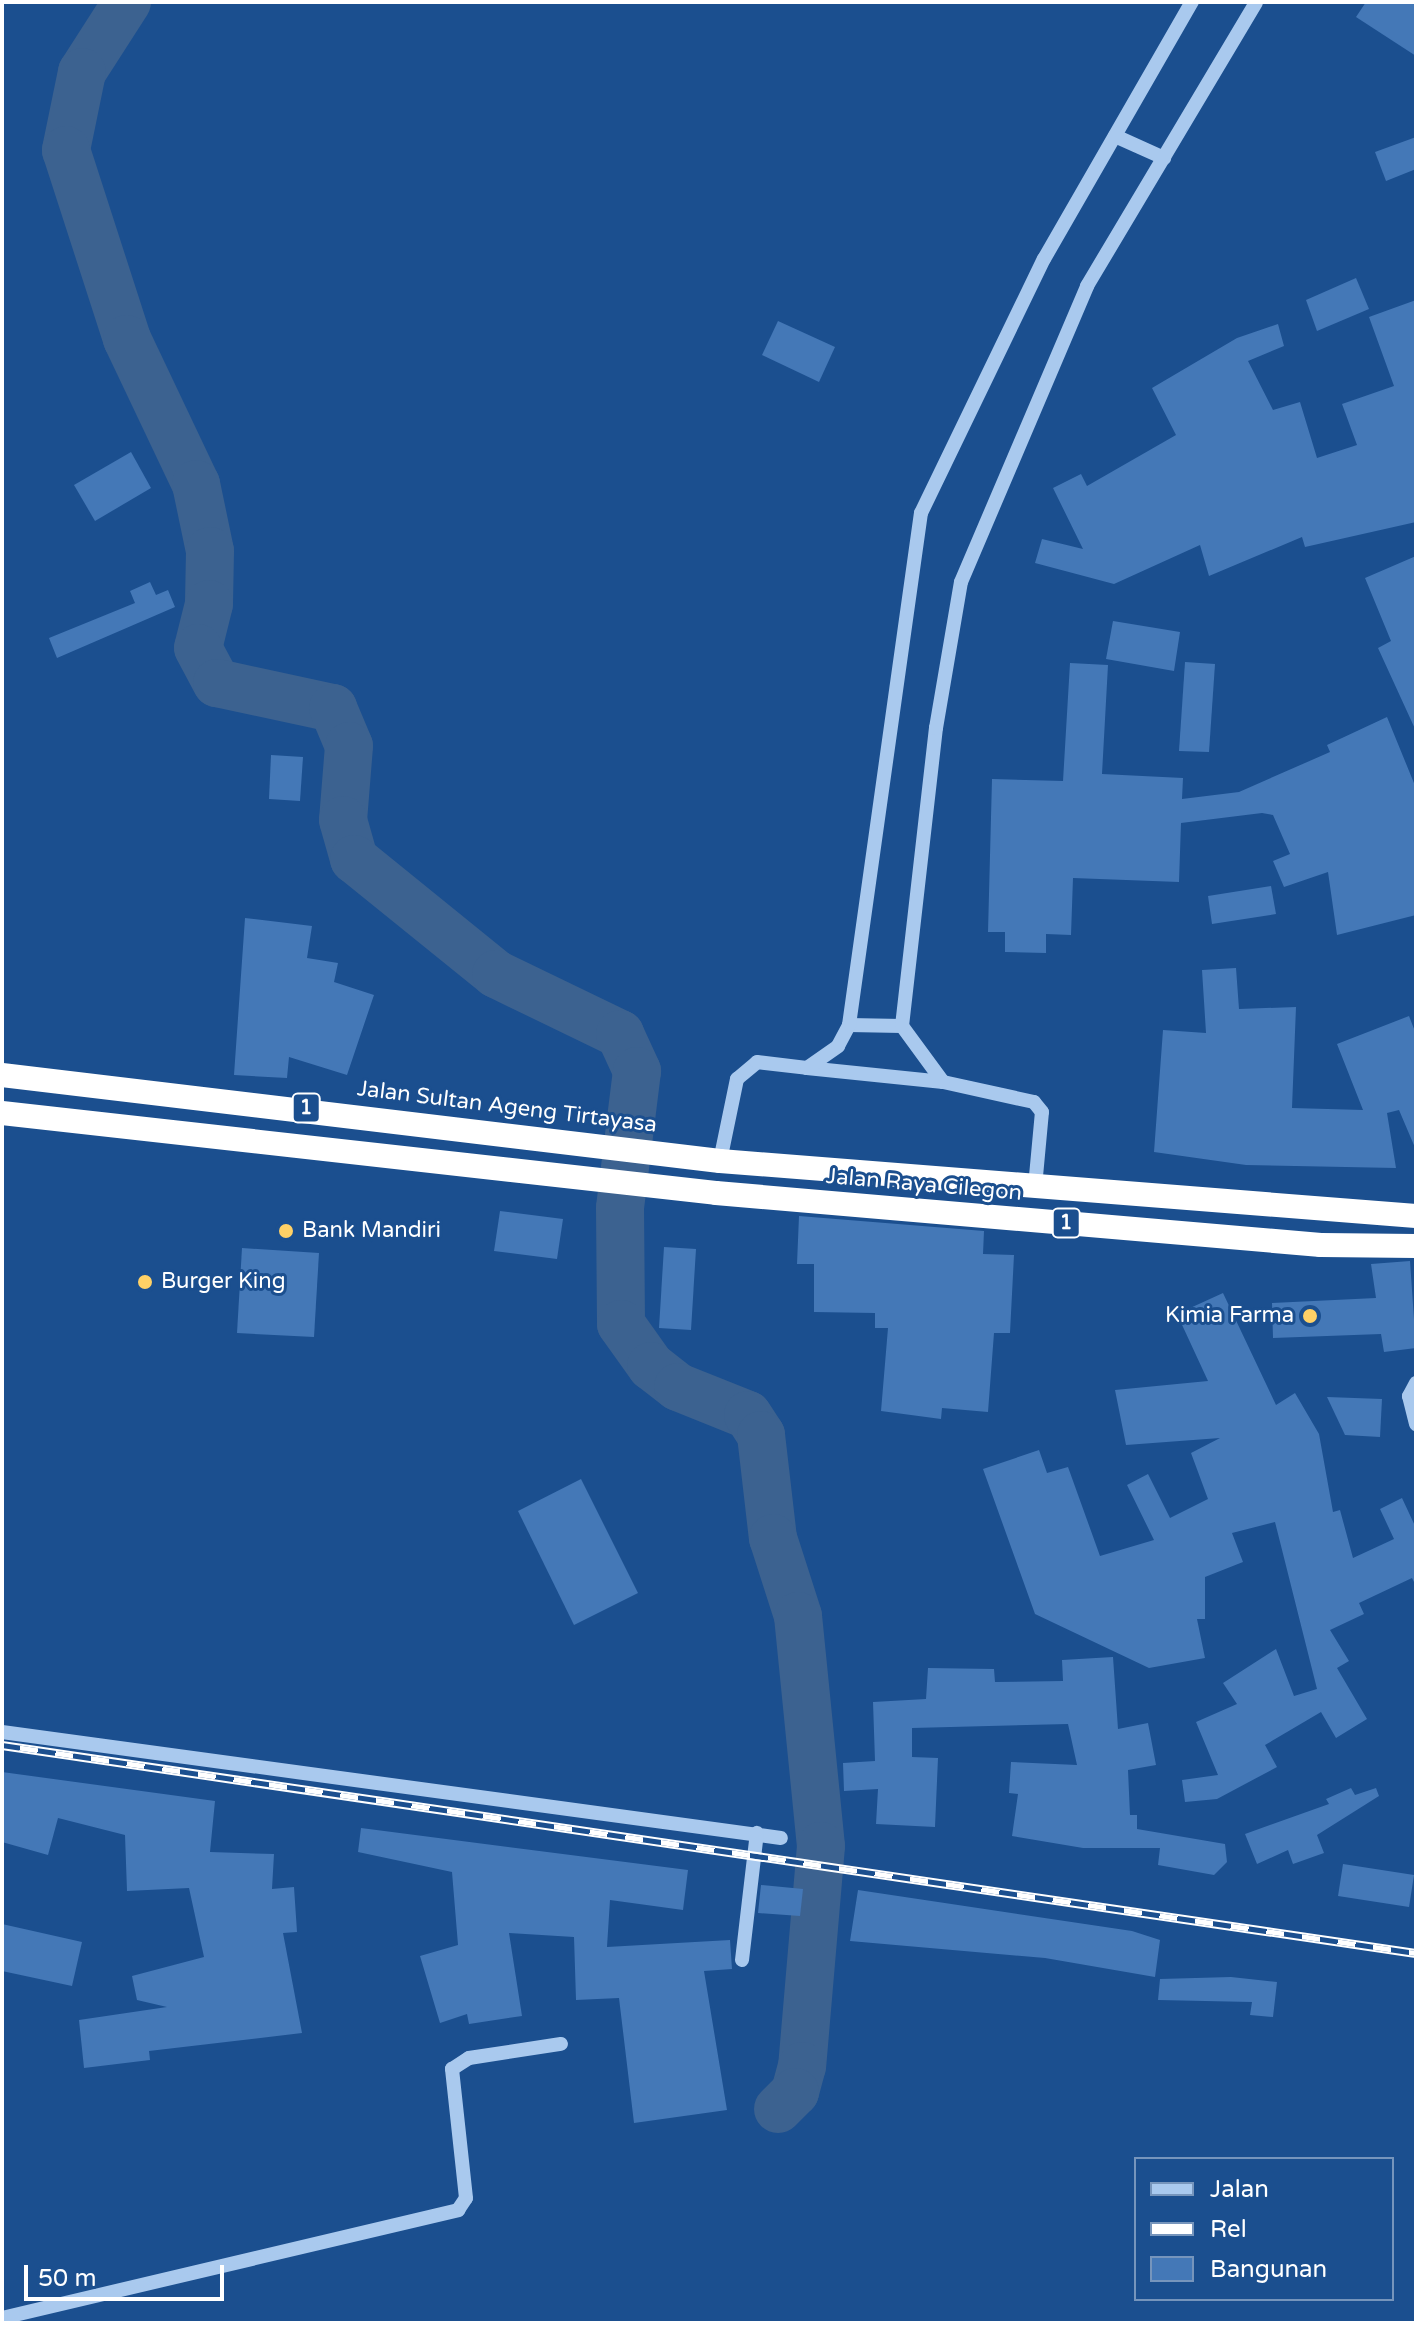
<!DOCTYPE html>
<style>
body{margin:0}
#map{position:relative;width:1418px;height:2325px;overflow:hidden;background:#1b4f8f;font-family:"Varela Round",sans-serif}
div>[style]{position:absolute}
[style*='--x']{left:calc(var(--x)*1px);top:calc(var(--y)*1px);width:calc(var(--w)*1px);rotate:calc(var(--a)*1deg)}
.river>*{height:48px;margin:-24px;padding:0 24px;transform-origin:24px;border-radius:24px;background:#3c6290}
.building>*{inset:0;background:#4478b7}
.minor>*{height:14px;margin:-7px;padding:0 7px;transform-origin:7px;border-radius:7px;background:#a9c9ee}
.highway>*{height:24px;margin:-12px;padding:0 12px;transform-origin:12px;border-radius:12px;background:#fff}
.rail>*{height:9px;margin-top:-4.5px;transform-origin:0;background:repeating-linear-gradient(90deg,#1b4f8f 0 18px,#fff 0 36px);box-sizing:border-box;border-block:2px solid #fff}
.dots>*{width:22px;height:22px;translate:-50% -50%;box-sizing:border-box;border:4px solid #1b4f8f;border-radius:50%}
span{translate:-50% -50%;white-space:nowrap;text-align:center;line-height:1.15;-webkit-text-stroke:6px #1b4f8f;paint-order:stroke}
.shield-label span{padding:2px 6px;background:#1b4f8f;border:2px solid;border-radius:6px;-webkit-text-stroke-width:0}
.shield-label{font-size:20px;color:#fff;font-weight:700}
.street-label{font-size:22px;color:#fff}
.poi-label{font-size:22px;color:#fff}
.left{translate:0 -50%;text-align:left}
.right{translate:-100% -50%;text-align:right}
.frame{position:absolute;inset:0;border:4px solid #fff;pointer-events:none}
.legend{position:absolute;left:1134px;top:2157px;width:260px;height:144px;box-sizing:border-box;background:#1b4f8f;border:2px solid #7695bc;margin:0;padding:10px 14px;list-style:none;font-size:24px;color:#fff}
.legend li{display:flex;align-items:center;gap:16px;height:40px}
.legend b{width:40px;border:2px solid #7695bc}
.scale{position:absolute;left:24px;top:2265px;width:200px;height:36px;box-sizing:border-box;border:4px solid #fff;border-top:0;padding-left:10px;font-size:24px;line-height:28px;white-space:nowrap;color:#fff;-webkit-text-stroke:6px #1b4f8f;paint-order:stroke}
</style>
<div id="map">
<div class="river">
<div style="--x:127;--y:2;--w:83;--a:122.7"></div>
<div style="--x:82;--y:72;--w:80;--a:101.6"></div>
<div style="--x:66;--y:150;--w:199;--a:72.1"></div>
<div style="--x:127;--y:339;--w:161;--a:64.6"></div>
<div style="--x:196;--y:484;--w:68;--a:78.2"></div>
<div style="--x:210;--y:551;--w:53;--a:91.1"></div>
<div style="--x:209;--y:604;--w:45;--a:104"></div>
<div style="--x:198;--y:648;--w:40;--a:62"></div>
<div style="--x:217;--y:683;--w:119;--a:12.2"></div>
<div style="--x:333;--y:708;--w:41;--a:67.2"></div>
<div style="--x:349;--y:746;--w:74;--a:94.6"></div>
<div style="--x:343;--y:820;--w:41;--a:74.2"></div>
<div style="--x:354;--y:859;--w:183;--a:39"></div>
<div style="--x:496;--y:974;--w:138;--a:25.8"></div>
<div style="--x:620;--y:1034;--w:41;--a:65.3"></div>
<div style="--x:637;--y:1071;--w:138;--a:97.1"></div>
<div style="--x:620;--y:1208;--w:116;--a:89.5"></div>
<div style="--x:621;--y:1324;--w:52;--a:54.5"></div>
<div style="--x:651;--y:1366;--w:34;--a:38"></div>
<div style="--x:678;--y:1387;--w:75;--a:21.8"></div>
<div style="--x:748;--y:1415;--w:24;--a:57"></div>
<div style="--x:761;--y:1435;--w:104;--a:83.4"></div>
<div style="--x:773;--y:1538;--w:82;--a:72.2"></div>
<div style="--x:798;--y:1616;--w:231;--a:84.3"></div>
<div style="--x:821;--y:1846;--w:221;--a:94.9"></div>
<div style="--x:802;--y:2066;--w:27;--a:105"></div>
<div style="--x:795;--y:2092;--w:24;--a:135"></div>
</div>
<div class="building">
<div style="clip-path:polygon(1366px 2px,1416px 2px,1416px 56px,1356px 17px)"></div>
<div style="clip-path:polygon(1416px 137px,1416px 169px,1386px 181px,1375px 152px)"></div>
<div style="clip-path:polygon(1356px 278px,1369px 309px,1317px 331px,1306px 300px)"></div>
<div style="clip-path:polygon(1416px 300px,1416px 522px,1305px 547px,1302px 537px,1209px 576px,1200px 545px,1114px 584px,1035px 563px,1042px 539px,1083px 549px,1053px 488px,1081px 474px,1087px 486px,1176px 435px,1152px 388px,1237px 338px,1278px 324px,1284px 346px,1248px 361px,1273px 410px,1300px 402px,1317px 458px,1357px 445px,1342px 404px,1394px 386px,1369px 317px)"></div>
<div style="clip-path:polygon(778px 321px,835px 347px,819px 382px,762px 355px)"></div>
<div style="clip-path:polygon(131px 452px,151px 488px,95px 521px,74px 485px)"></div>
<div style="clip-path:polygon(1416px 556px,1416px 731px,1378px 648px,1391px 641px,1365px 578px)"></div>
<div style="clip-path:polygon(150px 582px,156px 595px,168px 590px,175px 607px,57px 658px,49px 638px,135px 603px,130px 591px)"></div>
<div style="clip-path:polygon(1113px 621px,1180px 632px,1174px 671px,1106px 659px)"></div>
<div style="clip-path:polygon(1185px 662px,1215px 664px,1209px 752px,1179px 751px)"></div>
<div style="clip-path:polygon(1070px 663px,1108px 665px,1102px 774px,1183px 778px,1182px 799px,1239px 792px,1330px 752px,1327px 745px,1387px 717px,1416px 788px,1416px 915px,1337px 935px,1328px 872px,1284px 887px,1273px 861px,1290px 854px,1273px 815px,1262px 813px,1181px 823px,1179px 882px,1073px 878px,1071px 935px,1046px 934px,1046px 953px,1005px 952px,1005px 932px,988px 932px,992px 779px,1063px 781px)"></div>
<div style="clip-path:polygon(271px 755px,303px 757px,300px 801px,269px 799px)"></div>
<div style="clip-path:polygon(1271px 886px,1276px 914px,1212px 924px,1208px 896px)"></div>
<div style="clip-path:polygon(245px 918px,312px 926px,307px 958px,338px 963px,334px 982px,374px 995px,347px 1075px,289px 1057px,287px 1078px,234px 1075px)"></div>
<div style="clip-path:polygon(1236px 968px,1239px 1009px,1296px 1007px,1292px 1108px,1363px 1110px,1337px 1044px,1409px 1016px,1416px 1034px,1416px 1150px,1399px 1110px,1387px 1113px,1396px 1168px,1246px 1165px,1154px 1152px,1163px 1030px,1206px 1033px,1202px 970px)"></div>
<div style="clip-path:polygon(500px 1211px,563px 1219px,557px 1259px,494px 1251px)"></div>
<div style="clip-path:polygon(799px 1216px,984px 1231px,983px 1254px,1014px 1255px,1010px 1333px,994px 1333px,988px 1412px,942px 1408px,941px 1419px,881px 1411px,888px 1328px,875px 1328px,875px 1313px,814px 1312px,814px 1264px,797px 1264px)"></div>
<div style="clip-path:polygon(664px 1247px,696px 1249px,691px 1330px,659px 1328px)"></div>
<div style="clip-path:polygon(242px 1248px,319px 1253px,314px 1337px,237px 1333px)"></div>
<div style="clip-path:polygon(1410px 1261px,1416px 1348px,1384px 1352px,1381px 1334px,1273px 1338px,1272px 1303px,1376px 1298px,1371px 1264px)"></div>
<div style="clip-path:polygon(1223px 1293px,1276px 1405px,1295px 1393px,1319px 1434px,1333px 1512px,1340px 1510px,1353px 1558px,1394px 1539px,1380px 1509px,1402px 1498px,1416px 1528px,1416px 1586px,1412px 1578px,1359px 1603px,1364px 1614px,1330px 1630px,1349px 1661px,1337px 1668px,1367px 1719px,1336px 1738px,1321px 1712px,1265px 1745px,1277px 1767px,1217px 1799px,1185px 1802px,1182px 1780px,1218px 1775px,1196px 1722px,1237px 1704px,1223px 1683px,1276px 1649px,1294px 1696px,1317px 1689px,1275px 1522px,1232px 1533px,1243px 1562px,1205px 1577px,1205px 1619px,1197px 1619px,1205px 1658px,1149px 1668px,1035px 1614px,983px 1469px,1039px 1450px,1047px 1473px,1068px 1467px,1100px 1556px,1154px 1540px,1127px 1485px,1148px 1474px,1170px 1518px,1208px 1499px,1191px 1453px,1220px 1438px,1126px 1445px,1115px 1390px,1208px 1381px,1177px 1314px)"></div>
<div style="clip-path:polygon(1327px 1397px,1382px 1399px,1380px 1437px,1345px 1435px)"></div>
<div style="clip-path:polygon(581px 1479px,638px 1593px,574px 1625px,518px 1511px)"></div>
<div style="clip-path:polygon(1113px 1657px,1118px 1729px,1148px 1723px,1156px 1765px,1128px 1770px,1130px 1815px,1137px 1815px,1137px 1829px,1225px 1844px,1227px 1862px,1214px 1875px,1158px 1865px,1160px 1848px,1083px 1848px,1012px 1836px,1018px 1794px,1009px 1793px,1011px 1762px,1077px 1765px,1068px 1724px,912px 1728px,912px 1757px,938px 1758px,935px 1827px,876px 1824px,878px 1789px,844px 1791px,843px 1763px,875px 1761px,873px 1702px,926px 1699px,928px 1668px,994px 1669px,995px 1682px,1063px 1681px,1062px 1660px)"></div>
<div style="clip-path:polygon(2px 1772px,215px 1801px,210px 1852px,274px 1854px,272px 1889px,294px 1887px,297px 1932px,283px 1933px,302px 2033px,149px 2051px,150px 2060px,84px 2068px,79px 2020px,167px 2007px,137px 2000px,132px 1976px,204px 1957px,189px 1888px,127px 1891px,125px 1835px,58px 1818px,48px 1855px,2px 1842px)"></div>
<div style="clip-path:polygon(1351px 1788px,1355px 1795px,1376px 1788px,1379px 1796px,1317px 1835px,1324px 1853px,1293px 1864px,1288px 1850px,1257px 1864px,1245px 1834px,1329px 1804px,1326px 1799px)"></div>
<div style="clip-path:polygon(361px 1828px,688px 1870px,683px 1910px,610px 1900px,607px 1947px,730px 1940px,732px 1969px,704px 1971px,727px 2110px,634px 2123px,619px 1998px,576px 2000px,574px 1937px,509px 1933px,522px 2016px,469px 2024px,467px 2014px,440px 2023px,420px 1956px,458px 1945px,452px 1872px,358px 1852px)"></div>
<div style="clip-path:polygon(1343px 1864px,1414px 1875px,1409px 1907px,1338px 1896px)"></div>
<div style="clip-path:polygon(761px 1885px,803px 1889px,800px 1916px,758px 1913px)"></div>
<div style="clip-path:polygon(858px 1890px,1132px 1931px,1160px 1940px,1155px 1977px,1045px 1958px,850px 1941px)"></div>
<div style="clip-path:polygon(2px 1924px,82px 1942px,72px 1986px,2px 1971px)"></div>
<div style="clip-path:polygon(1231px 1977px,1277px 1982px,1273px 2017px,1250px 2015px,1252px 2002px,1158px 2000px,1160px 1979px)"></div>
</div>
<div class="minor">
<div style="--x:1115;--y:136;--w:54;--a:24.2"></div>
<div style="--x:849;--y:1025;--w:53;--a:1.1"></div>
<div style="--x:807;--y:1068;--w:137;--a:5.9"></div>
<div style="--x:720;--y:1161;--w:84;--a:-78.3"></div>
<div style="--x:737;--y:1079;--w:26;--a:-40"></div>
<div style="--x:757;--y:1062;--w:50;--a:6.8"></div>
<div style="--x:807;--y:1068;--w:38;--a:-35"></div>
<div style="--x:838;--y:1046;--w:24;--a:-62"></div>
<div style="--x:849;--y:1025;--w:517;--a:-82"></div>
<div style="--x:921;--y:513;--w:282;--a:-64.2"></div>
<div style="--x:1044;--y:259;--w:297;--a:-60.1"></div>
<div style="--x:1035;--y:1187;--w:75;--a:-84.7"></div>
<div style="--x:1042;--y:1112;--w:13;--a:-129"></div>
<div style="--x:1034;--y:1102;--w:93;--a:-167.6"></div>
<div style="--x:943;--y:1082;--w:69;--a:-126.2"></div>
<div style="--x:902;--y:1026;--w:300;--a:-83.5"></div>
<div style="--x:936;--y:728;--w:148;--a:-80.3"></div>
<div style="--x:961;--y:582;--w:322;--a:-66.9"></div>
<div style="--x:1087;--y:286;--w:330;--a:-59.2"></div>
<div style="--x:1416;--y:1383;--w:15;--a:118"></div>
<div style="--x:1409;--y:1396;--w:29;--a:76"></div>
<div style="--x:2;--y:1732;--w:786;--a:7.75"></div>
<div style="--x:742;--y:1960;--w:128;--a:-83.3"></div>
<div style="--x:2;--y:2318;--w:469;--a:-13.3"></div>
<div style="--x:458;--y:2210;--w:14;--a:-56"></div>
<div style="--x:466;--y:2198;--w:130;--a:-96.2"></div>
<div style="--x:452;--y:2069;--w:20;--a:-33"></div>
<div style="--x:469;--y:2058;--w:93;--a:-8.7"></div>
</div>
<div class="highway">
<div style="--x:2;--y:1075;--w:723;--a:6.83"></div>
<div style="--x:720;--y:1161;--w:698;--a:4.52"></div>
<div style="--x:2;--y:1113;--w:718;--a:6.39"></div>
<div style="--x:716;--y:1193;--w:607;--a:4.91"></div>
<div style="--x:1321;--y:1245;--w:95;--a:0.6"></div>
</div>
<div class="rail">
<div style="--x:2;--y:1745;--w:1429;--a:8.37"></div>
</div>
<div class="dots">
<div style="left:286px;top:1231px;background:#ffd166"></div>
<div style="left:145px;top:1282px;background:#ffd166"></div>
<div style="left:1310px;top:1316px;background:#ffd166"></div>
</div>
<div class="shield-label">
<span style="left:306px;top:1108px">1</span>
<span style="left:1066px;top:1223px">1</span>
</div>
<div class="street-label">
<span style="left:507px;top:1107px;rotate:7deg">Jalan Sultan Ageng Tirtayasa</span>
<span style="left:924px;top:1185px;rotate:5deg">Jalan Raya Cilegon</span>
</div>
<div class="poi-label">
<span class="left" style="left:302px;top:1231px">Bank Mandiri</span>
<span class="left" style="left:161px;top:1282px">Burger King</span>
<span class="right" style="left:1294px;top:1316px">Kimia Farma</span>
</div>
<div class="frame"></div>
<ul class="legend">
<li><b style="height:10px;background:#a9c9ee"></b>Jalan</li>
<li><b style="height:10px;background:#fff"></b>Rel</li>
<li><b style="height:22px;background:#4478b7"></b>Bangunan</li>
</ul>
<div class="scale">50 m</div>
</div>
